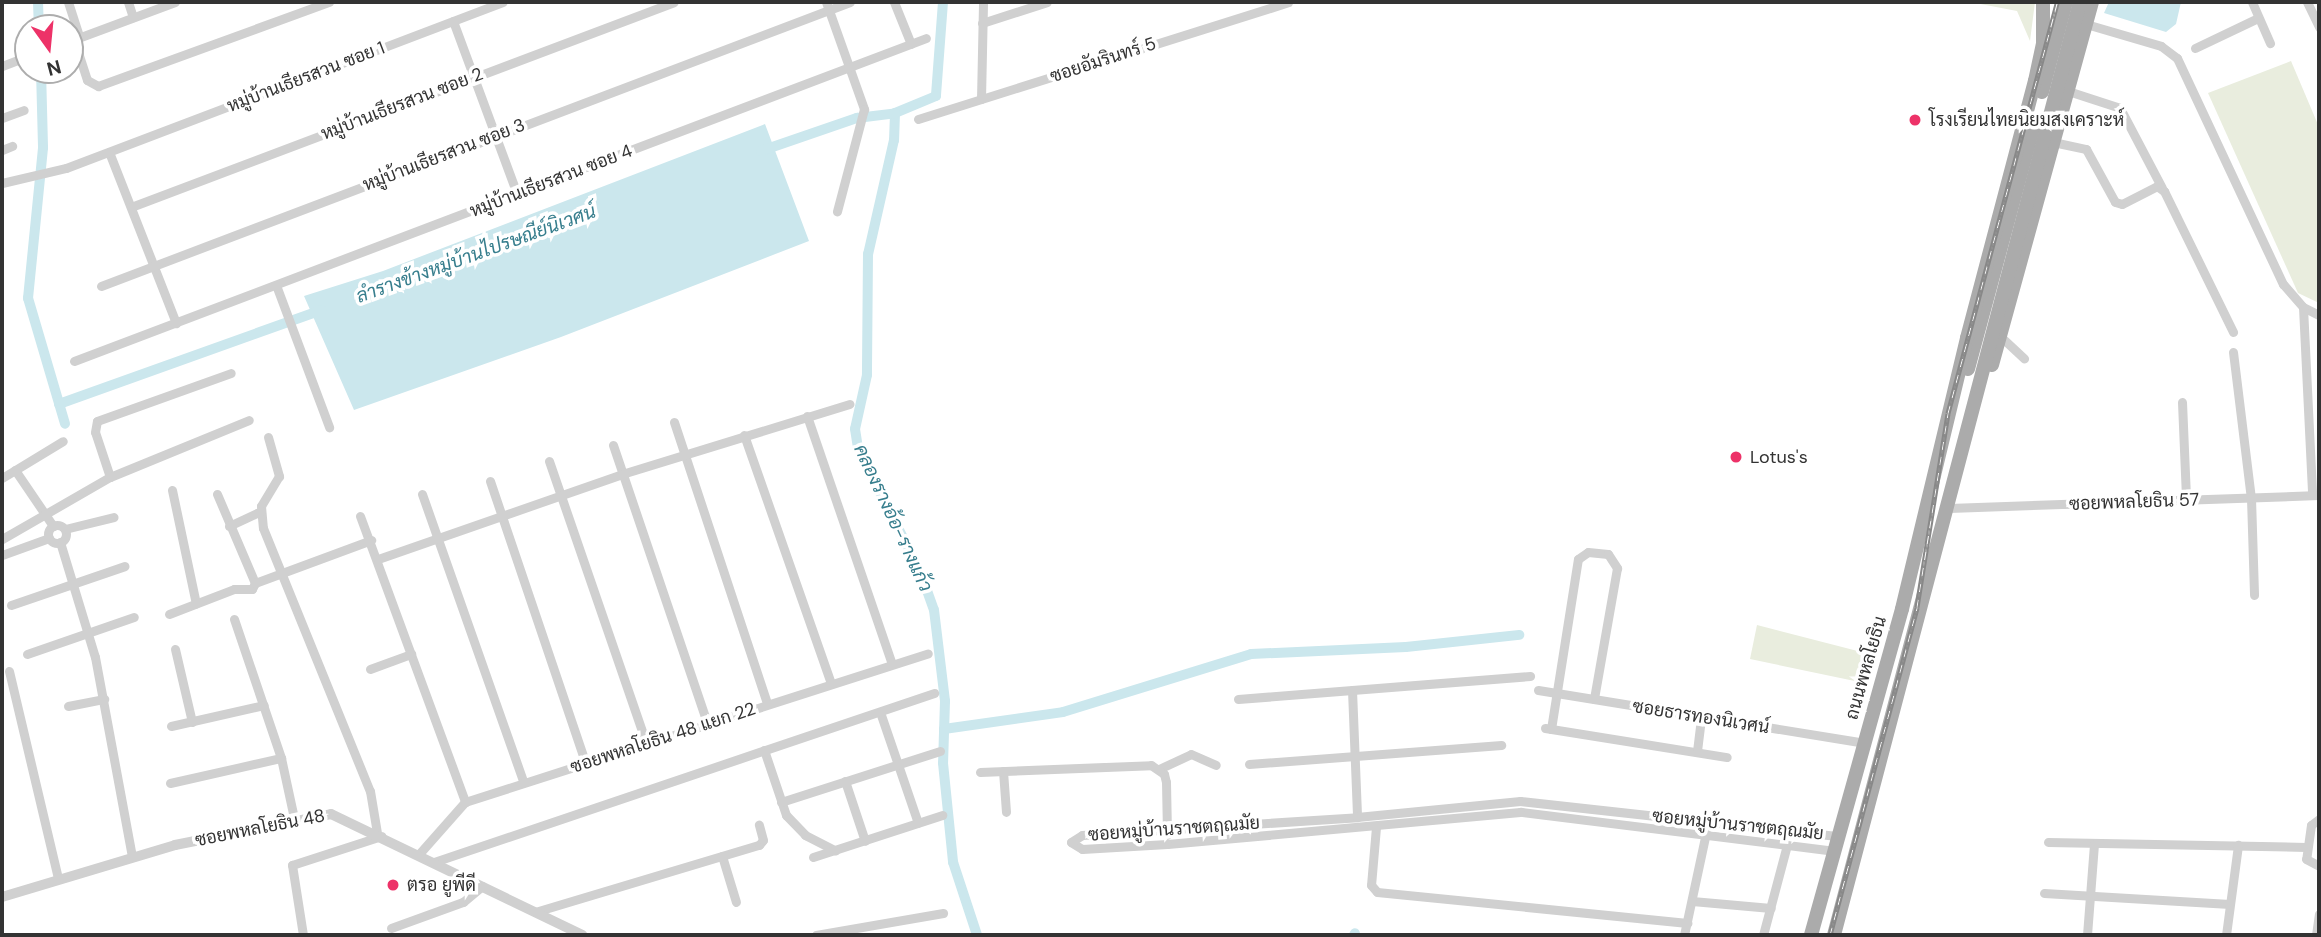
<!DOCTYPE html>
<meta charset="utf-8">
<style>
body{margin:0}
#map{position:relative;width:2321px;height:937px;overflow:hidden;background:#fff;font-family:"DM Sans",Sarabun,sans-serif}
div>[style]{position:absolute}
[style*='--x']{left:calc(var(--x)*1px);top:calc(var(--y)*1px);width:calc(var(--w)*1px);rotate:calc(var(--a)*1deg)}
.green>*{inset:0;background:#e9edde}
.water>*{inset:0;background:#cbe7ed}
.canal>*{height:10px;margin:-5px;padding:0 5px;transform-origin:5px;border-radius:5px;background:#cbe7ed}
.minor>*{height:9px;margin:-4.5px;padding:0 4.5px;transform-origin:4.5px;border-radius:4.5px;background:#d0d0d0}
.minor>.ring{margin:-4.5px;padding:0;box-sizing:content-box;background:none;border:9px solid #d0d0d0;border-radius:50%}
.tertiary>*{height:10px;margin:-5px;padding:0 5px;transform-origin:5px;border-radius:5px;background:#d0d0d0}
.primary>*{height:14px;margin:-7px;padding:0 7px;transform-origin:7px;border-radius:7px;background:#ababab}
.rail>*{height:5px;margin-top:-2.5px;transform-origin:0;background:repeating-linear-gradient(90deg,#fff 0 8px,#888 0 16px);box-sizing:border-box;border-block:2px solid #888}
.dots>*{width:19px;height:19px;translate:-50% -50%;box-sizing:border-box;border:4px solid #fff;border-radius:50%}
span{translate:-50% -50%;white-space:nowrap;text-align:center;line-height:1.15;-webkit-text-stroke:7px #fff;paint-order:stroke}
.street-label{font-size:18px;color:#333}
.poi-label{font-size:18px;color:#333}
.left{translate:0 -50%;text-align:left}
.water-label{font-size:19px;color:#377e8d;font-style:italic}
.frame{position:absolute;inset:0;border:4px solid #333;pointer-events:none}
.north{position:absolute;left:14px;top:14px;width:70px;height:70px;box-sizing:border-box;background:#fff;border:2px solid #adadad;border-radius:50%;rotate:165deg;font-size:19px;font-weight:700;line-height:28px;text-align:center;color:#333}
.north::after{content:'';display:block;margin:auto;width:24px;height:32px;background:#ed3268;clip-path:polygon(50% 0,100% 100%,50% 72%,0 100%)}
</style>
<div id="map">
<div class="green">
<div style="clip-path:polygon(1970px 2px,2035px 2px,2030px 41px,2017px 11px)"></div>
<div style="clip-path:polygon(2291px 61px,2319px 127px,2319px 303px,2298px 293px,2208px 93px)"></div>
<div style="clip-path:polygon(1757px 625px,1877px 656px,1869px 684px,1750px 659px)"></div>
</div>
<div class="water">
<div style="clip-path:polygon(2109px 2px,2181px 2px,2176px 24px,2166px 32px,2104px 13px)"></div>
<div style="clip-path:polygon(765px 124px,809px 241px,561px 337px,354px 410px,304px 296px,383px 271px)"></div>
</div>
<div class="canal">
<div style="--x:38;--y:2;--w:26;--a:88"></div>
<div style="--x:943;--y:2;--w:94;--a:94.3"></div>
<div style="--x:936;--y:96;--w:44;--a:157.5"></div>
<div style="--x:895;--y:113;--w:27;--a:92"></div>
<div style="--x:894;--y:140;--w:117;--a:102.8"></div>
<div style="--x:868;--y:254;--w:121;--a:90.5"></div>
<div style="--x:867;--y:375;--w:55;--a:102.5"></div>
<div style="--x:855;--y:429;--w:20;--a:81"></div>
<div style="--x:858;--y:449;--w:137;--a:63.1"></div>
<div style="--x:920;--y:571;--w:41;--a:70.3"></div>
<div style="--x:934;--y:610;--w:92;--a:83.1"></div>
<div style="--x:945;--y:701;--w:62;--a:91.8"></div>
<div style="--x:943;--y:763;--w:100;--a:84.2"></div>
<div style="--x:953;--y:862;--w:77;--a:71.8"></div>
<div style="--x:41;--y:70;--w:78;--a:88.5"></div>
<div style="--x:43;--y:148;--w:151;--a:95.7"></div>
<div style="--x:28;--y:298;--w:131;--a:73.6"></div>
<div style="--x:761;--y:151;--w:102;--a:-19"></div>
<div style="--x:857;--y:118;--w:38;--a:-7"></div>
<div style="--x:59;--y:404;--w:279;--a:-19.7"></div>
<div style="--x:944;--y:729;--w:120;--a:-8.1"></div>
<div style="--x:1063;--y:712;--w:197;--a:-17.1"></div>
<div style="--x:1251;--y:654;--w:155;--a:-2.6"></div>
<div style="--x:1406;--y:647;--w:114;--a:-6.1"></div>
<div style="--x:1354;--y:935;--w:2;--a:-63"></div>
</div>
<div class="minor">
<div style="--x:68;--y:2;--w:35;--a:72"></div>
<div style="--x:128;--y:2;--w:16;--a:72"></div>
<div style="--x:826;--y:2;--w:114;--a:70.4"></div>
<div style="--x:864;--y:109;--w:106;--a:104.8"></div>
<div style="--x:894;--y:2;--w:45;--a:68"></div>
<div style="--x:2252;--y:2;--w:45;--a:66.3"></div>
<div style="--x:2307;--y:2;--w:28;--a:64"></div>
<div style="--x:453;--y:21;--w:184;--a:69.7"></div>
<div style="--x:982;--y:23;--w:68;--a:-17.9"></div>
<div style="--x:2086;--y:24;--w:78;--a:16.3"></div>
<div style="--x:2161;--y:46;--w:20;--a:37"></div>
<div style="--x:2177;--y:58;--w:250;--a:64.9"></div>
<div style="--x:2283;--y:284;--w:30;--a:49"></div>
<div style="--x:2303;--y:307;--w:18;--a:27"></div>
<div style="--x:74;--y:40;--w:42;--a:72"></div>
<div style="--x:87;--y:80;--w:13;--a:29"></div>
<div style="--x:98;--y:86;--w:246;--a:-20"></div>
<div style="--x:70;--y:41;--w:112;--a:-20.4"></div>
<div style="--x:2195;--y:48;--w:70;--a:-25.5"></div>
<div style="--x:2;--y:66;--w:28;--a:-21"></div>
<div style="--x:2068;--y:91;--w:55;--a:18.1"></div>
<div style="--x:2120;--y:108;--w:90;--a:62.3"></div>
<div style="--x:981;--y:99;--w:97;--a:-88.8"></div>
<div style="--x:2;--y:118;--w:23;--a:-20"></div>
<div style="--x:918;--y:119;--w:388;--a:-17.5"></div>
<div style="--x:2053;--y:142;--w:34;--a:12"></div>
<div style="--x:2086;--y:149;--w:60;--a:61.3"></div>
<div style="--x:2115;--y:202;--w:7;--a:16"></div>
<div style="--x:2122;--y:204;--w:39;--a:-27"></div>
<div style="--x:2157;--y:186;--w:9;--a:36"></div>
<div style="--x:2164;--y:191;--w:157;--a:63.9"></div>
<div style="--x:2;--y:150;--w:11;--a:-22"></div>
<div style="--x:109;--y:152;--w:184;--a:68.6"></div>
<div style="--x:2;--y:183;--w:66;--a:-13.2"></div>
<div style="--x:66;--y:168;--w:467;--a:-20.8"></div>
<div style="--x:131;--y:207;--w:580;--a:-20.68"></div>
<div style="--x:276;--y:285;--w:152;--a:69.5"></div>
<div style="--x:101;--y:286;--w:801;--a:-20.77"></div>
<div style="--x:2303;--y:307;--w:187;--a:87.2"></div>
<div style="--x:2000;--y:336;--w:33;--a:43"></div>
<div style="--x:2233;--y:352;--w:147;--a:83"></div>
<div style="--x:2251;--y:498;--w:97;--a:88.2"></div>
<div style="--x:74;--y:361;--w:911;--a:-20.76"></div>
<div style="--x:2182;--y:402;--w:97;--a:87.6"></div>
<div style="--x:807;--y:416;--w:262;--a:71.1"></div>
<div style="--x:674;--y:422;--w:296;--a:71.7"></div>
<div style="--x:744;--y:435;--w:263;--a:70.7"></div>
<div style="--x:268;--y:437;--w:41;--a:74.2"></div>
<div style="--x:279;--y:476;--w:35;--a:121"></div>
<div style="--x:261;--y:506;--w:22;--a:85"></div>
<div style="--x:263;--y:528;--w:284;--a:67.9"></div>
<div style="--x:370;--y:791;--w:43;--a:80.5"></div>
<div style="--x:613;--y:445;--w:293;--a:71.3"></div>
<div style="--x:549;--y:461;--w:298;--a:71"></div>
<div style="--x:15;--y:470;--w:68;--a:55.8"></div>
<div style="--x:110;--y:477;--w:47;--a:-108.4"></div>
<div style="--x:95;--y:432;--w:11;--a:-80"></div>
<div style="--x:97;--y:421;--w:142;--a:-19.7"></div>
<div style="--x:2;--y:478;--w:71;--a:-31.2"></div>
<div style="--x:490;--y:481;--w:299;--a:71.3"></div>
<div style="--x:172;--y:490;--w:116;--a:78.1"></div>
<div style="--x:217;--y:494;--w:97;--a:66.9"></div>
<div style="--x:422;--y:494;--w:306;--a:70.6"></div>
<div style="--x:1949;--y:508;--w:370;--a:-2"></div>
<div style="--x:360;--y:516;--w:305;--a:69.8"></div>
<div class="ring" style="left:48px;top:525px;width:9px;height:9px"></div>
<div style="--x:229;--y:526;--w:35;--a:-25"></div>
<div style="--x:65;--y:529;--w:50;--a:-13.8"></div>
<div style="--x:2;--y:539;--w:125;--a:-29.9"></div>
<div style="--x:110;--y:477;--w:150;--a:-22.3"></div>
<div style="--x:60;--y:542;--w:120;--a:73.1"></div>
<div style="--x:95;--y:657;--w:202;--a:79.5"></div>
<div style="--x:2;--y:555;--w:50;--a:-19.9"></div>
<div style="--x:378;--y:559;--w:258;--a:-19.2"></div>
<div style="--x:622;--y:474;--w:238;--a:-17.1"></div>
<div style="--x:11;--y:605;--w:120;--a:-18.9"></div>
<div style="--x:169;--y:614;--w:70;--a:-21"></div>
<div style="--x:234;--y:589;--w:18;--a:0"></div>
<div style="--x:252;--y:589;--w:7;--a:-63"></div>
<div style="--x:255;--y:583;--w:124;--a:-20.3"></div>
<div style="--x:234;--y:619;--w:147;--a:71.3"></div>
<div style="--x:281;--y:758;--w:61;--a:77.8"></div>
<div style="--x:175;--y:649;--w:75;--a:76.9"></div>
<div style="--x:27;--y:654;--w:113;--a:-19.1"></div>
<div style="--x:370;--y:669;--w:44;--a:-20.1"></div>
<div style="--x:9;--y:671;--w:214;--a:76.7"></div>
<div style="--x:1352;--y:690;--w:127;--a:87.7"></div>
<div style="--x:1538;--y:690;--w:330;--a:9.2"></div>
<div style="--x:1238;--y:699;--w:293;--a:-4.5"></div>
<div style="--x:68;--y:706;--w:37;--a:-11"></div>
<div style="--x:880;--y:712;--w:117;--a:71.1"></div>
<div style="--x:171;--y:726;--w:95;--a:-12.7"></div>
<div style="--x:1545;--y:728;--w:184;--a:9.1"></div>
<div style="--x:1551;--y:729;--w:172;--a:-81"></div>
<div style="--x:1578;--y:559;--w:12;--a:-35"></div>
<div style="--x:1588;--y:552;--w:20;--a:6"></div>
<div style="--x:1608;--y:554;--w:17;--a:57"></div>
<div style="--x:1617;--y:568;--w:133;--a:100"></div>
<div style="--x:764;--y:750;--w:69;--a:71.3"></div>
<div style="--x:786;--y:815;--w:28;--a:46"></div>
<div style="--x:805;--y:835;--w:34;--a:27"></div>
<div style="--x:1697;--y:751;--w:33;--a:-83"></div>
<div style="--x:1249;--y:764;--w:253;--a:-4.3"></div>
<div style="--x:1159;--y:769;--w:35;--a:-25"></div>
<div style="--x:1191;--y:754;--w:27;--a:24"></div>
<div style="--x:1003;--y:771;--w:41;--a:85.8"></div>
<div style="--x:980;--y:772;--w:171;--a:-2.3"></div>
<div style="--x:1151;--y:765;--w:16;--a:35"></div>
<div style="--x:1164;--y:774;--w:8;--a:76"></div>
<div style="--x:1166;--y:782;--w:53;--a:88.9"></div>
<div style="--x:845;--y:781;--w:63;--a:71.6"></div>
<div style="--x:170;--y:783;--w:114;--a:-12.7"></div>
<div style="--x:781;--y:802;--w:167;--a:-17.8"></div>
<div style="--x:2319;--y:819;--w:10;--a:143"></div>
<div style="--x:2311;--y:825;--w:34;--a:98"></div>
<div style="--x:2306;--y:859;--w:15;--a:28"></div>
<div style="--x:1376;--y:827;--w:58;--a:94.9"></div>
<div style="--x:1371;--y:885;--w:9;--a:49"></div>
<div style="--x:1377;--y:892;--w:312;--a:5.7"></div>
<div style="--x:2048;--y:842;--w:258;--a:1.1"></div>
<div style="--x:1835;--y:851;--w:317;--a:-172.9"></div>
<div style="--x:1520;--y:812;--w:354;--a:174.8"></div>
<div style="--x:1167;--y:844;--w:85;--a:176.6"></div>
<div style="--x:1082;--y:849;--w:13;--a:-148"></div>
<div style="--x:1071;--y:842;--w:13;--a:-32"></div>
<div style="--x:1082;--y:835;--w:276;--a:-3.7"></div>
<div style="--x:1357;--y:817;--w:164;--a:-5.6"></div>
<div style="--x:1520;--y:801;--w:321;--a:6.3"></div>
<div style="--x:419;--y:854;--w:69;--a:-48.5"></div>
<div style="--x:465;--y:802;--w:486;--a:-17.8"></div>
<div style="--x:722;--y:856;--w:48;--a:73.1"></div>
<div style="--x:813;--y:857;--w:136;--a:-18"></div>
<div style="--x:434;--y:862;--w:528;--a:-18.68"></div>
<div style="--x:2044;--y:893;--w:186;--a:3.4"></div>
<div style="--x:1692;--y:901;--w:79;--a:5.1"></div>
<div style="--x:535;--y:912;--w:234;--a:-16.7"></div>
<div style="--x:759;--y:845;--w:6;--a:-51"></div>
<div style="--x:763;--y:840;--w:16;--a:-105"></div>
<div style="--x:391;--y:928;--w:77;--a:-19.9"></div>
<div style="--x:463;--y:902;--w:25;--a:-40"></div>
<div style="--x:303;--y:935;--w:71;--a:-98.9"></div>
<div style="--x:292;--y:865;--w:94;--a:-18"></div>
<div style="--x:816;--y:935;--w:129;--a:-9.8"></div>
<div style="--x:1684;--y:935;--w:105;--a:-77.9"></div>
<div style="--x:1763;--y:935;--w:93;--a:-75.1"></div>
<div style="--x:2087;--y:935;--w:91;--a:-85.6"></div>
<div style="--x:2226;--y:935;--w:91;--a:-82.4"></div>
<div style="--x:2316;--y:935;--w:21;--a:-82"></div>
</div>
<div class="tertiary">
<div style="--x:2;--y:897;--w:181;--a:-16.7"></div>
<div style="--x:175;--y:845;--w:159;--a:-11.2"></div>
<div style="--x:331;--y:814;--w:279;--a:25.7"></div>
</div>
<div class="primary">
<div style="--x:2042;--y:92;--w:93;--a:-75.1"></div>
<div style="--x:1992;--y:365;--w:377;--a:-74.6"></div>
<div style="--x:1968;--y:369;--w:250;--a:-74.9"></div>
<div style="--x:1811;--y:935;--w:338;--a:-74.4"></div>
<div style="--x:1902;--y:609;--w:279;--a:-76.5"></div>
<div style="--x:1967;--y:338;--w:266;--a:-75.2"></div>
<div style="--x:2035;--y:81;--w:38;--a:-78"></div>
<div style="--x:2043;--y:44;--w:42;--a:-90"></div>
<div style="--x:1834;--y:935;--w:965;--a:-75.23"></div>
</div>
<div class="rail">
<div style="--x:1830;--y:935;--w:339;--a:-75.1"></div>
<div style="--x:1917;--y:607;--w:196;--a:-80.9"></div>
<div style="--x:1948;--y:413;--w:425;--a:-75.1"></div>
</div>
<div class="dots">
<div style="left:1915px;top:120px;background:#ed3268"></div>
<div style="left:1736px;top:457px;background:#ed3268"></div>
<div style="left:393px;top:885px;background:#ed3268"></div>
</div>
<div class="street-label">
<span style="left:1103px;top:60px;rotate:-18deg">ซอยอัมรินทร์ 5</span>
<span style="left:306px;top:77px;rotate:-21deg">หมู่บ้านเธียรสวน ซอย 1</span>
<span style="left:402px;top:104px;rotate:-21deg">หมู่บ้านเธียรสวน ซอย 2</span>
<span style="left:444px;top:155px;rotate:-21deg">หมู่บ้านเธียรสวน ซอย 3</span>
<span style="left:551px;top:181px;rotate:-21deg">หมู่บ้านเธียรสวน ซอย 4</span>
<span style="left:2134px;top:502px;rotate:-2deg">ซอยพหลโยธิน 57</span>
<span style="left:1866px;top:668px;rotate:-74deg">ถนนพหลโยธิน</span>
<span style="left:1701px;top:717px;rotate:9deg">ซอยธารทองนิเวศน์</span>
<span style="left:663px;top:738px;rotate:-18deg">ซอยพหลโยธิน 48 แยก 22</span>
<span style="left:1738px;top:825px;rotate:6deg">ซอยหมู่บ้านราชตฤณมัย</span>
<span style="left:260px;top:828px;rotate:-11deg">ซอยพหลโยธิน 48</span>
<span style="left:1174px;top:829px;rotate:-4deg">ซอยหมู่บ้านราชตฤณมัย</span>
</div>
<div class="poi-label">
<span class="left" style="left:1929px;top:120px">โรงเรียนไทยนิยมสงเคราะห์</span>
<span class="left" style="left:1750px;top:457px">Lotus's</span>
<span class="left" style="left:407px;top:885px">ตรอ ยูพีดี</span>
</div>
<div class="water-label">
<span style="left:476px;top:254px;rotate:-20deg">ลำรางข้างหมู่บ้านไปรษณีย์นิเวศน์</span>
<span style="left:893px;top:518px;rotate:65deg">คลองรางอ้อ-รางแก้ว</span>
</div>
<div class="frame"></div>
<div class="north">N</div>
</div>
